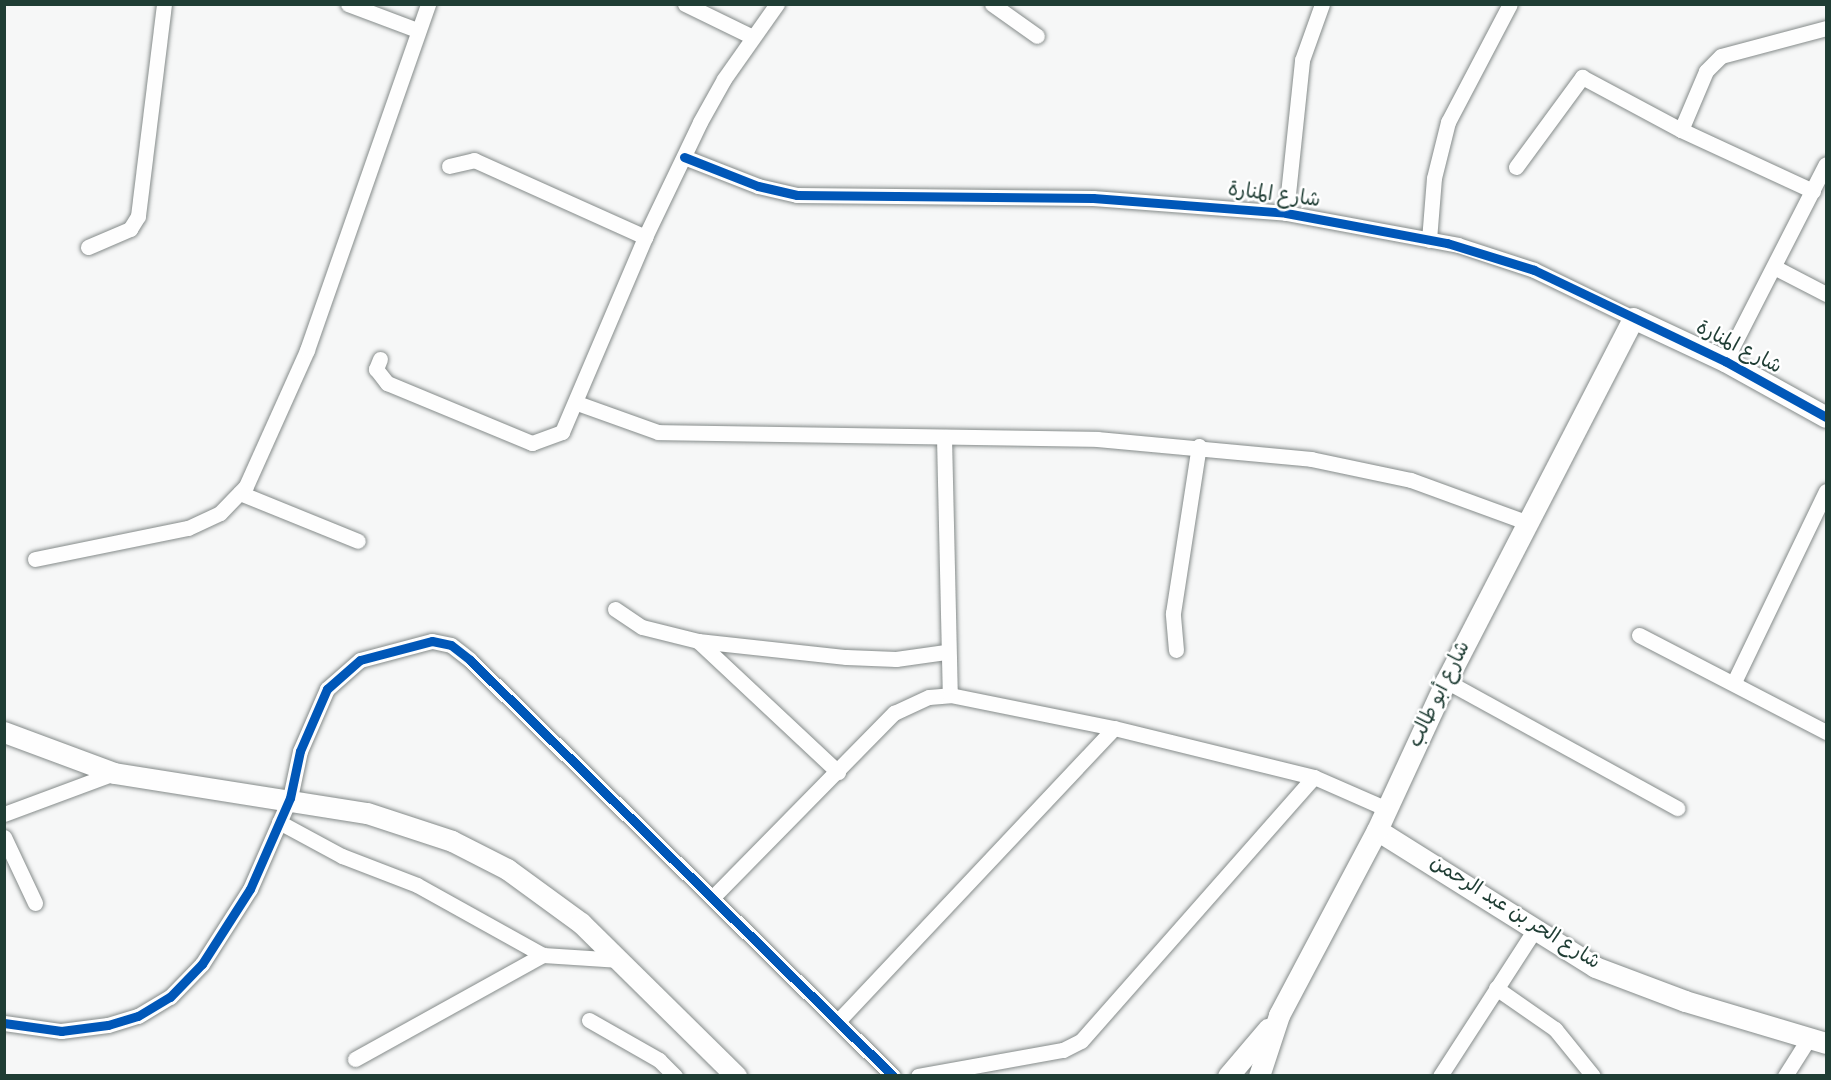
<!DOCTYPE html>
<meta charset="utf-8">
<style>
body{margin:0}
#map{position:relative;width:1831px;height:1080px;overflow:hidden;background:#f6f7f7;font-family:"Gochi Hand","Playpen Sans Arabic",sans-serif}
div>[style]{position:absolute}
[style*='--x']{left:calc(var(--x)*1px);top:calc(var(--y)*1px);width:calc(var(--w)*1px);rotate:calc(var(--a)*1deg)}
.roads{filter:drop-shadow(0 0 2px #858b8a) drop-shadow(0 0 2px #858b8a)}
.street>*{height:15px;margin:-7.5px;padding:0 7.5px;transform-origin:7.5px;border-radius:7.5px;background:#fefefe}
.secondary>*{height:21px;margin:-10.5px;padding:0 10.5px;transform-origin:10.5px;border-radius:10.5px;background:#fefefe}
.cycleway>*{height:9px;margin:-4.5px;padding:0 4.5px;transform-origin:4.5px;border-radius:4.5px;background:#0057b8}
span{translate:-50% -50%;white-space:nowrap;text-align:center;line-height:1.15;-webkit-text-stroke:5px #fff;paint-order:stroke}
.street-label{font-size:20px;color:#1f3d34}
.frame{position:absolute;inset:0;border:6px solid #1f3d34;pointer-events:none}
</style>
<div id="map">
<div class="roads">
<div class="street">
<div style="--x:348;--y:4;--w:74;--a:20.6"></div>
<div style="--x:685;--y:4;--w:73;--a:25.9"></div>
<div style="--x:992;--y:4;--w:55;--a:35.4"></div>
<div style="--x:684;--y:157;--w:79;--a:21.4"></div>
<div style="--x:758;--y:186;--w:40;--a:13"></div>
<div style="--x:797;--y:195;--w:296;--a:0.6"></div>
<div style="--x:1093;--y:198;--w:194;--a:4.4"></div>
<div style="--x:1286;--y:213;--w:175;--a:10.5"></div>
<div style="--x:1458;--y:245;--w:80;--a:18.2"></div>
<div style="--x:1534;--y:270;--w:110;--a:25.9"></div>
<div style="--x:449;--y:166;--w:26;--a:-13"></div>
<div style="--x:474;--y:160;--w:188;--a:24.2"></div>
<div style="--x:1516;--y:167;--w:112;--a:-53.7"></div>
<div style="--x:1582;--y:77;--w:112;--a:28.2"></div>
<div style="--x:1813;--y:191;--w:145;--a:-155.2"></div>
<div style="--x:1681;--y:130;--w:64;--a:-67"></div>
<div style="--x:1706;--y:71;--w:21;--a:-45"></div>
<div style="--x:1721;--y:56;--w:109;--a:-14.9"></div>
<div style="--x:1286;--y:213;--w:154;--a:-84"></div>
<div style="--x:1302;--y:60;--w:59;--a:-70.3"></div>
<div style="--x:1429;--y:240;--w:62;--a:-85.4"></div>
<div style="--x:1434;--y:178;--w:58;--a:-76"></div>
<div style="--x:1448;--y:122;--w:133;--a:-62.3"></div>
<div style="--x:88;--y:247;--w:46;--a:-23.2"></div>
<div style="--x:130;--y:229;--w:15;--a:-58"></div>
<div style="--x:138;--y:216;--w:214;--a:-83"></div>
<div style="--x:1774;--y:267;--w:59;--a:27.4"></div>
<div style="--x:380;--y:359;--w:11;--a:112"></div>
<div style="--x:376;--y:369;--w:18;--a:52"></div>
<div style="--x:387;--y:383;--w:157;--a:22.5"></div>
<div style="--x:532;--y:443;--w:32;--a:-20"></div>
<div style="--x:562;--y:432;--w:212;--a:-66.9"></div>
<div style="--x:645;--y:237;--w:127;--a:-64.4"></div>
<div style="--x:700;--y:122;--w:49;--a:-60.8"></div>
<div style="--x:724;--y:79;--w:92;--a:-54.8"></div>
<div style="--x:1725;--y:361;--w:221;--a:-62.9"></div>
<div style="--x:577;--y:403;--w:86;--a:19.7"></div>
<div style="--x:658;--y:432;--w:439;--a:0.9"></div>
<div style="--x:1097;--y:439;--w:215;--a:5.3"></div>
<div style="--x:1311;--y:459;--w:102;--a:11.9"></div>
<div style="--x:1411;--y:480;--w:122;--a:20.1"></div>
<div style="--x:944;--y:437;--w:258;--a:88.7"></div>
<div style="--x:240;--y:493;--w:127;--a:22.1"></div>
<div style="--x:35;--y:559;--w:156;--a:-11.5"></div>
<div style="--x:188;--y:528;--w:35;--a:-25"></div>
<div style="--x:220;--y:513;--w:37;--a:-46"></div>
<div style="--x:246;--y:486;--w:149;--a:-65.8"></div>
<div style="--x:307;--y:350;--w:367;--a:-70.7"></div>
<div style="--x:615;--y:609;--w:32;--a:34"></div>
<div style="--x:642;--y:627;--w:58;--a:14"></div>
<div style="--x:698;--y:641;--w:149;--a:6.2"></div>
<div style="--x:846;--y:657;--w:50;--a:2.3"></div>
<div style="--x:896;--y:659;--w:50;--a:-8"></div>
<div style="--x:1639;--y:635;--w:211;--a:27.4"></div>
<div style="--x:698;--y:641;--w:192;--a:43.1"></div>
<div style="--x:1176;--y:650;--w:37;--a:-95"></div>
<div style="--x:1173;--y:613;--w:169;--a:-81.2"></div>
<div style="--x:1446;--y:681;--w:264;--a:28.8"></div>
<div style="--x:1734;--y:682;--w:212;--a:-64.3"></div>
<div style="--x:4;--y:814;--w:117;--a:-20.4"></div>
<div style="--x:279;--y:822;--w:72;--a:28.4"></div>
<div style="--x:342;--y:856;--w:80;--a:21.1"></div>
<div style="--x:417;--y:885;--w:144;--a:29.1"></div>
<div style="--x:543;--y:955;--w:77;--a:3.7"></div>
<div style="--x:4;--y:837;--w:73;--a:64.8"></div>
<div style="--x:712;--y:898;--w:260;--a:-45.5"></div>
<div style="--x:894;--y:713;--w:38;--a:-25"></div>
<div style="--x:929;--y:697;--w:21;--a:-5"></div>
<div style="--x:950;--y:695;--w:167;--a:11.4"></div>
<div style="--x:1114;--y:728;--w:206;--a:13.8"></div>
<div style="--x:1314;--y:777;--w:80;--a:23.7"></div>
<div style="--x:1496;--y:988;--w:72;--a:34.8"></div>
<div style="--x:1555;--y:1029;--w:60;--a:51"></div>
<div style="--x:589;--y:1020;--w:81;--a:29.7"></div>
<div style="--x:659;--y:1060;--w:23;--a:45"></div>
<div style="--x:839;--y:1020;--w:401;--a:-46.7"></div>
<div style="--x:4;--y:1023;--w:58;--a:8"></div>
<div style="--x:61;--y:1031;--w:47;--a:-7.3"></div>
<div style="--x:108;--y:1025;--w:31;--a:-17"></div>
<div style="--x:138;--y:1016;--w:37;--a:-31"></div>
<div style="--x:170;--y:997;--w:46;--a:-45.9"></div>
<div style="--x:202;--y:964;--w:89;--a:-57.4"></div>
<div style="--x:250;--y:889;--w:99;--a:-66.3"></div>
<div style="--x:290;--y:798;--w:48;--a:-78"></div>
<div style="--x:300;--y:751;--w:68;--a:-66.5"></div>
<div style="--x:327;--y:689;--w:44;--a:-41.3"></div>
<div style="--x:360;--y:660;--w:74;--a:-14.8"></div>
<div style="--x:432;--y:641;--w:19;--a:12"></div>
<div style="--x:451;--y:645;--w:24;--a:38"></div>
<div style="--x:470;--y:660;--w:593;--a:44.52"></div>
<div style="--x:355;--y:1059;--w:215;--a:-29"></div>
<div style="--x:918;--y:1076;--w:147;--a:-10.2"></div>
<div style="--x:1063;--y:1050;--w:20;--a:-27"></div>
<div style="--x:1081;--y:1041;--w:352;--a:-48.6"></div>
<div style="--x:1440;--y:1076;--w:175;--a:-57.1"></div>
<div style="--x:1785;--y:1076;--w:45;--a:-57.7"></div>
</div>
<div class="secondary">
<div style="--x:4;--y:732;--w:117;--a:20.4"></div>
<div style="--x:114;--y:773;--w:256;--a:9"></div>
<div style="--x:367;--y:813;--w:89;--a:18.2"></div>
<div style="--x:452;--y:841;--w:62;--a:27"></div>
<div style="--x:507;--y:869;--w:92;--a:36.1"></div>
<div style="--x:581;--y:923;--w:218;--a:44.6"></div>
<div style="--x:1377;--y:830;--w:257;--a:32.1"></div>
<div style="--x:1595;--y:967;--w:96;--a:20.7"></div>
<div style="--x:1685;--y:1001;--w:147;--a:16.6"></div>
<div style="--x:1228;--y:1076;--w:62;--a:-49.6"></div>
<div style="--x:1259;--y:1076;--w:64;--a:-71.8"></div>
<div style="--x:1279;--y:1015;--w:209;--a:-62.1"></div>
<div style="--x:1377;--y:830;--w:164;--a:-65.2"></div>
<div style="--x:1446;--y:681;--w:408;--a:-62.7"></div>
<div style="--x:1633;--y:318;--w:102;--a:25.1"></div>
<div style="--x:1725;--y:361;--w:115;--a:29"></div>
</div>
</div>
<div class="cycleway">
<div style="--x:684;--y:157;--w:79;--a:21.4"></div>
<div style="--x:758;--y:186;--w:40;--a:13"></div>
<div style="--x:797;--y:195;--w:296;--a:0.6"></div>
<div style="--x:1093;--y:198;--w:194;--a:4.4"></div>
<div style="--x:1286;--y:213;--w:164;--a:10.6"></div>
<div style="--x:1447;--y:243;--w:91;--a:17.2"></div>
<div style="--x:1534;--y:270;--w:212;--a:25.5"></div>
<div style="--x:1725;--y:361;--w:115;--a:29"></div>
<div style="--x:4;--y:1023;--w:58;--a:8"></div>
<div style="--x:61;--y:1031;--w:47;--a:-7.3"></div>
<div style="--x:108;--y:1025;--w:31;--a:-17"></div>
<div style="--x:138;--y:1016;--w:37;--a:-31"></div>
<div style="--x:170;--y:997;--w:46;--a:-45.9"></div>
<div style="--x:202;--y:964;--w:89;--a:-57.4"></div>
<div style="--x:250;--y:889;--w:99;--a:-66.3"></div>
<div style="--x:290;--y:798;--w:48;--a:-78"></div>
<div style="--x:300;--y:751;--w:68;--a:-66.5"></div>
<div style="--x:327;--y:689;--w:44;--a:-41.3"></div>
<div style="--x:360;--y:660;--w:74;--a:-14.8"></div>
<div style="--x:432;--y:641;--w:19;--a:12"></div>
<div style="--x:451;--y:645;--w:24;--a:38"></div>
<div style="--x:470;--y:660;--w:593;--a:44.52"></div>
</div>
<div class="street-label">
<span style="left:1274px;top:197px;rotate:7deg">شارع المنارة</span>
<span style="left:1738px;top:349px;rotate:27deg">شارع المنارة</span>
<span style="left:1441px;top:695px;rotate:-64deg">شارع أبو طالب</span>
<span style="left:1514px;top:914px;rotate:32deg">شارع الحر بن عبد الرحمن</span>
</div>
<div class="frame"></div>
</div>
